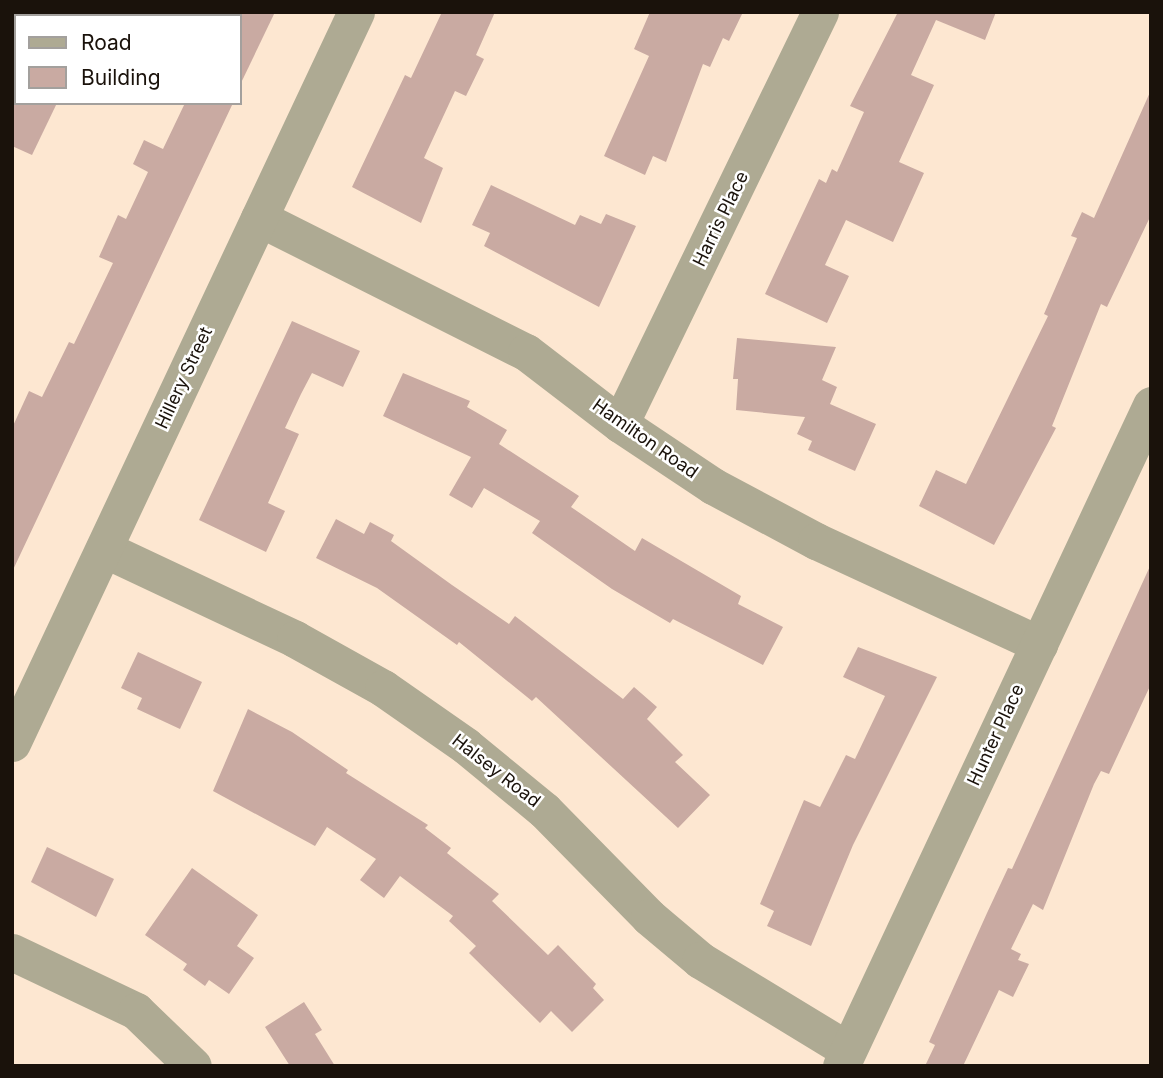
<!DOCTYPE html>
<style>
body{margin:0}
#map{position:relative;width:1163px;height:1078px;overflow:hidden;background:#fde7d1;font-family:Inter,sans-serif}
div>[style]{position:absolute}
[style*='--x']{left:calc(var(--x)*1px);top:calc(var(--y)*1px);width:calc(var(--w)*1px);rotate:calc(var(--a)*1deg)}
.building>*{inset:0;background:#c9aaa2}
.street>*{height:37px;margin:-18.5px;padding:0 18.5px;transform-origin:18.5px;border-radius:18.5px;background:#aeaa93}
span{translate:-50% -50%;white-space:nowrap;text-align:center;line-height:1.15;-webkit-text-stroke:5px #fff;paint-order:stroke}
.street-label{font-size:18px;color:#1a120b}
.frame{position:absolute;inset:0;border:14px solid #1a120b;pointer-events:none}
.legend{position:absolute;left:14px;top:14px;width:228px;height:91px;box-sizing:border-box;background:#fff;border:2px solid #a3a09d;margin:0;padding:9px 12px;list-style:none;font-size:21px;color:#1a120b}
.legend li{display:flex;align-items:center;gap:14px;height:35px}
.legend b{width:35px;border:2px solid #a3a09d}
</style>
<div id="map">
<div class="building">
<div style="clip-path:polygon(240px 12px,275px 12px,240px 85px)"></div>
<div style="clip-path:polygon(442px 12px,495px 12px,476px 55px,484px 59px,466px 96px,455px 91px,424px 158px,443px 168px,421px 223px,352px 187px,405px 75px,411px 78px)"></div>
<div style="clip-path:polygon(650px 12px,743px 12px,729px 41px,723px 38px,710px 67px,703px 64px,666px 162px,653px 156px,645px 175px,604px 156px,649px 56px,634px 49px)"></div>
<div style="clip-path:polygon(898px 12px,996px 12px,985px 40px,936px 20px,911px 75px,934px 85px,899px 162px,924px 173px,893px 242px,846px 220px,825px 265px,849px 276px,827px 323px,765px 294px,819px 179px,826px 183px,832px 169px,837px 172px,864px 112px,850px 106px)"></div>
<div style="clip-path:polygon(1151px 90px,1151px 215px,1107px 307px,1101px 304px,1052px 426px,1056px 428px,994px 545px,919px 506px,936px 470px,966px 484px,1048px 316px,1044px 314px,1077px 238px,1071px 236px,1082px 212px,1094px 218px)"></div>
<div style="clip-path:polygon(12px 103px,57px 103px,32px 155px,12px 146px)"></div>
<div style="clip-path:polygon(185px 103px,233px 103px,12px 572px,12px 428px,29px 391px,42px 397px,69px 342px,74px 344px,113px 263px,99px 257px,118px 215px,126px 219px,148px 172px,133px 164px,144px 140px,163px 149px)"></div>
<div style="clip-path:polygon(491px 185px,575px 225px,580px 215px,601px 224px,606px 214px,636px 226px,599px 307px,484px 246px,490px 233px,472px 225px)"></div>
<div style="clip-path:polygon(292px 321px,360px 351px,343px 387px,312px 373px,301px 394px,285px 428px,299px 434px,268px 503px,285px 511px,266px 552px,199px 520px)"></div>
<div style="clip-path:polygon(737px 338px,836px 347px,822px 380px,837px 387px,830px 404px,876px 424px,855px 471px,808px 450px,812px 441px,797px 434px,805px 417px,736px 410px,738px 379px,733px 379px)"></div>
<div style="clip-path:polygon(403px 373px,470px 401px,467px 407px,507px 430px,499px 444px,579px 496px,571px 507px,635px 551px,642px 538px,741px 596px,738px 604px,783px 627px,763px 665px,673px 619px,670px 623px,612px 589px,532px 533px,540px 521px,484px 488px,472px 508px,449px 495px,471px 457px,383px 416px)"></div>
<div style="clip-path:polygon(336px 519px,364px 534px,370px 522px,394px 535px,391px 541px,452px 585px,509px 624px,515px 616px,623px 699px,634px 687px,657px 707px,647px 719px,683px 755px,675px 762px,710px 795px,678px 828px,536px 697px,532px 701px,459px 642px,457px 645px,377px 588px,316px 558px)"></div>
<div style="clip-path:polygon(1151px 564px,1151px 684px,1109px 774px,1101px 771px,1094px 784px,1043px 910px,1033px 904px,1011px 949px,1021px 954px,1018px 960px,1029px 964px,1013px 997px,999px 990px,963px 1066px,925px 1066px,935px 1045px,929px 1042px,987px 913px,1008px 868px,1012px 869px)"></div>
<div style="clip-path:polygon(858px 647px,937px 677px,853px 845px,811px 946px,767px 926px,774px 911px,760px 904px,804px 800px,820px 807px,846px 755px,855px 759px,885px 696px,843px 677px)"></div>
<div style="clip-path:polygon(138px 652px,202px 682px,180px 729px,137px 709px,142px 698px,121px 688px)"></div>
<div style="clip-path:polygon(248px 709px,292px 732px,348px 770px,346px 773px,428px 825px,425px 828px,451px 848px,447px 853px,499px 894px,492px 901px,548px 955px,558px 945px,596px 984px,593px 988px,604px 1000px,572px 1032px,551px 1011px,540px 1023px,469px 953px,476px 946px,449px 921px,453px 916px,400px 876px,384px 898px,360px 880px,376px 859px,327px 827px,315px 846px,213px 791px)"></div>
<div style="clip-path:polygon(47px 847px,114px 879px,96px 917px,31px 882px)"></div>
<div style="clip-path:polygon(192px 868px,258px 915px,237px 946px,254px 958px,229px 994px,209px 980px,205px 986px,183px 970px,187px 964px,145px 935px)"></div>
<div style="clip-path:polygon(304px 1002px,322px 1030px,315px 1034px,335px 1066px,290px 1066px,265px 1027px)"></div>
</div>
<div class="street">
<div style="--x:259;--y:218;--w:299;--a:26.7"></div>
<div style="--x:526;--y:352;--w:118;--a:37.5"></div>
<div style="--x:620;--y:424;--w:112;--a:33.7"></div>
<div style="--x:713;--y:486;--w:117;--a:28.1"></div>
<div style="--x:816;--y:541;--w:246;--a:24.8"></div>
<div style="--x:620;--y:424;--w:458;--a:-64.1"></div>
<div style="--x:104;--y:549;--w:211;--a:25.2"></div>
<div style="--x:295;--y:639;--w:101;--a:29.1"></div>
<div style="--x:383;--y:688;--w:101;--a:34.9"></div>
<div style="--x:466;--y:746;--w:101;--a:39.4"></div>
<div style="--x:544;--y:810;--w:150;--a:45.5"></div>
<div style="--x:649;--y:917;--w:67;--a:40.1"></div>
<div style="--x:700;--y:960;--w:173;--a:31.3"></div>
<div style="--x:12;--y:743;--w:808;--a:-64.8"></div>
<div style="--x:12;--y:952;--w:137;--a:25.4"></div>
<div style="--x:136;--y:1011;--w:79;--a:44"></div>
<div style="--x:841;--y:1066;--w:730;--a:-64.87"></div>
</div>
<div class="street-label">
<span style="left:721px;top:219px;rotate:-64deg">Harris Place</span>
<span style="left:184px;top:378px;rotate:-65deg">Hillery Street</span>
<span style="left:645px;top:439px;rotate:35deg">Hamilton Road</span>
<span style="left:996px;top:735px;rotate:-65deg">Hunter Place</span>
<span style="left:496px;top:771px;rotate:38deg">Halsey Road</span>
</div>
<div class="frame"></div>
<ul class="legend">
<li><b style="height:9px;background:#aeaa93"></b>Road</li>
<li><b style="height:19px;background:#c9aaa2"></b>Building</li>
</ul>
</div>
